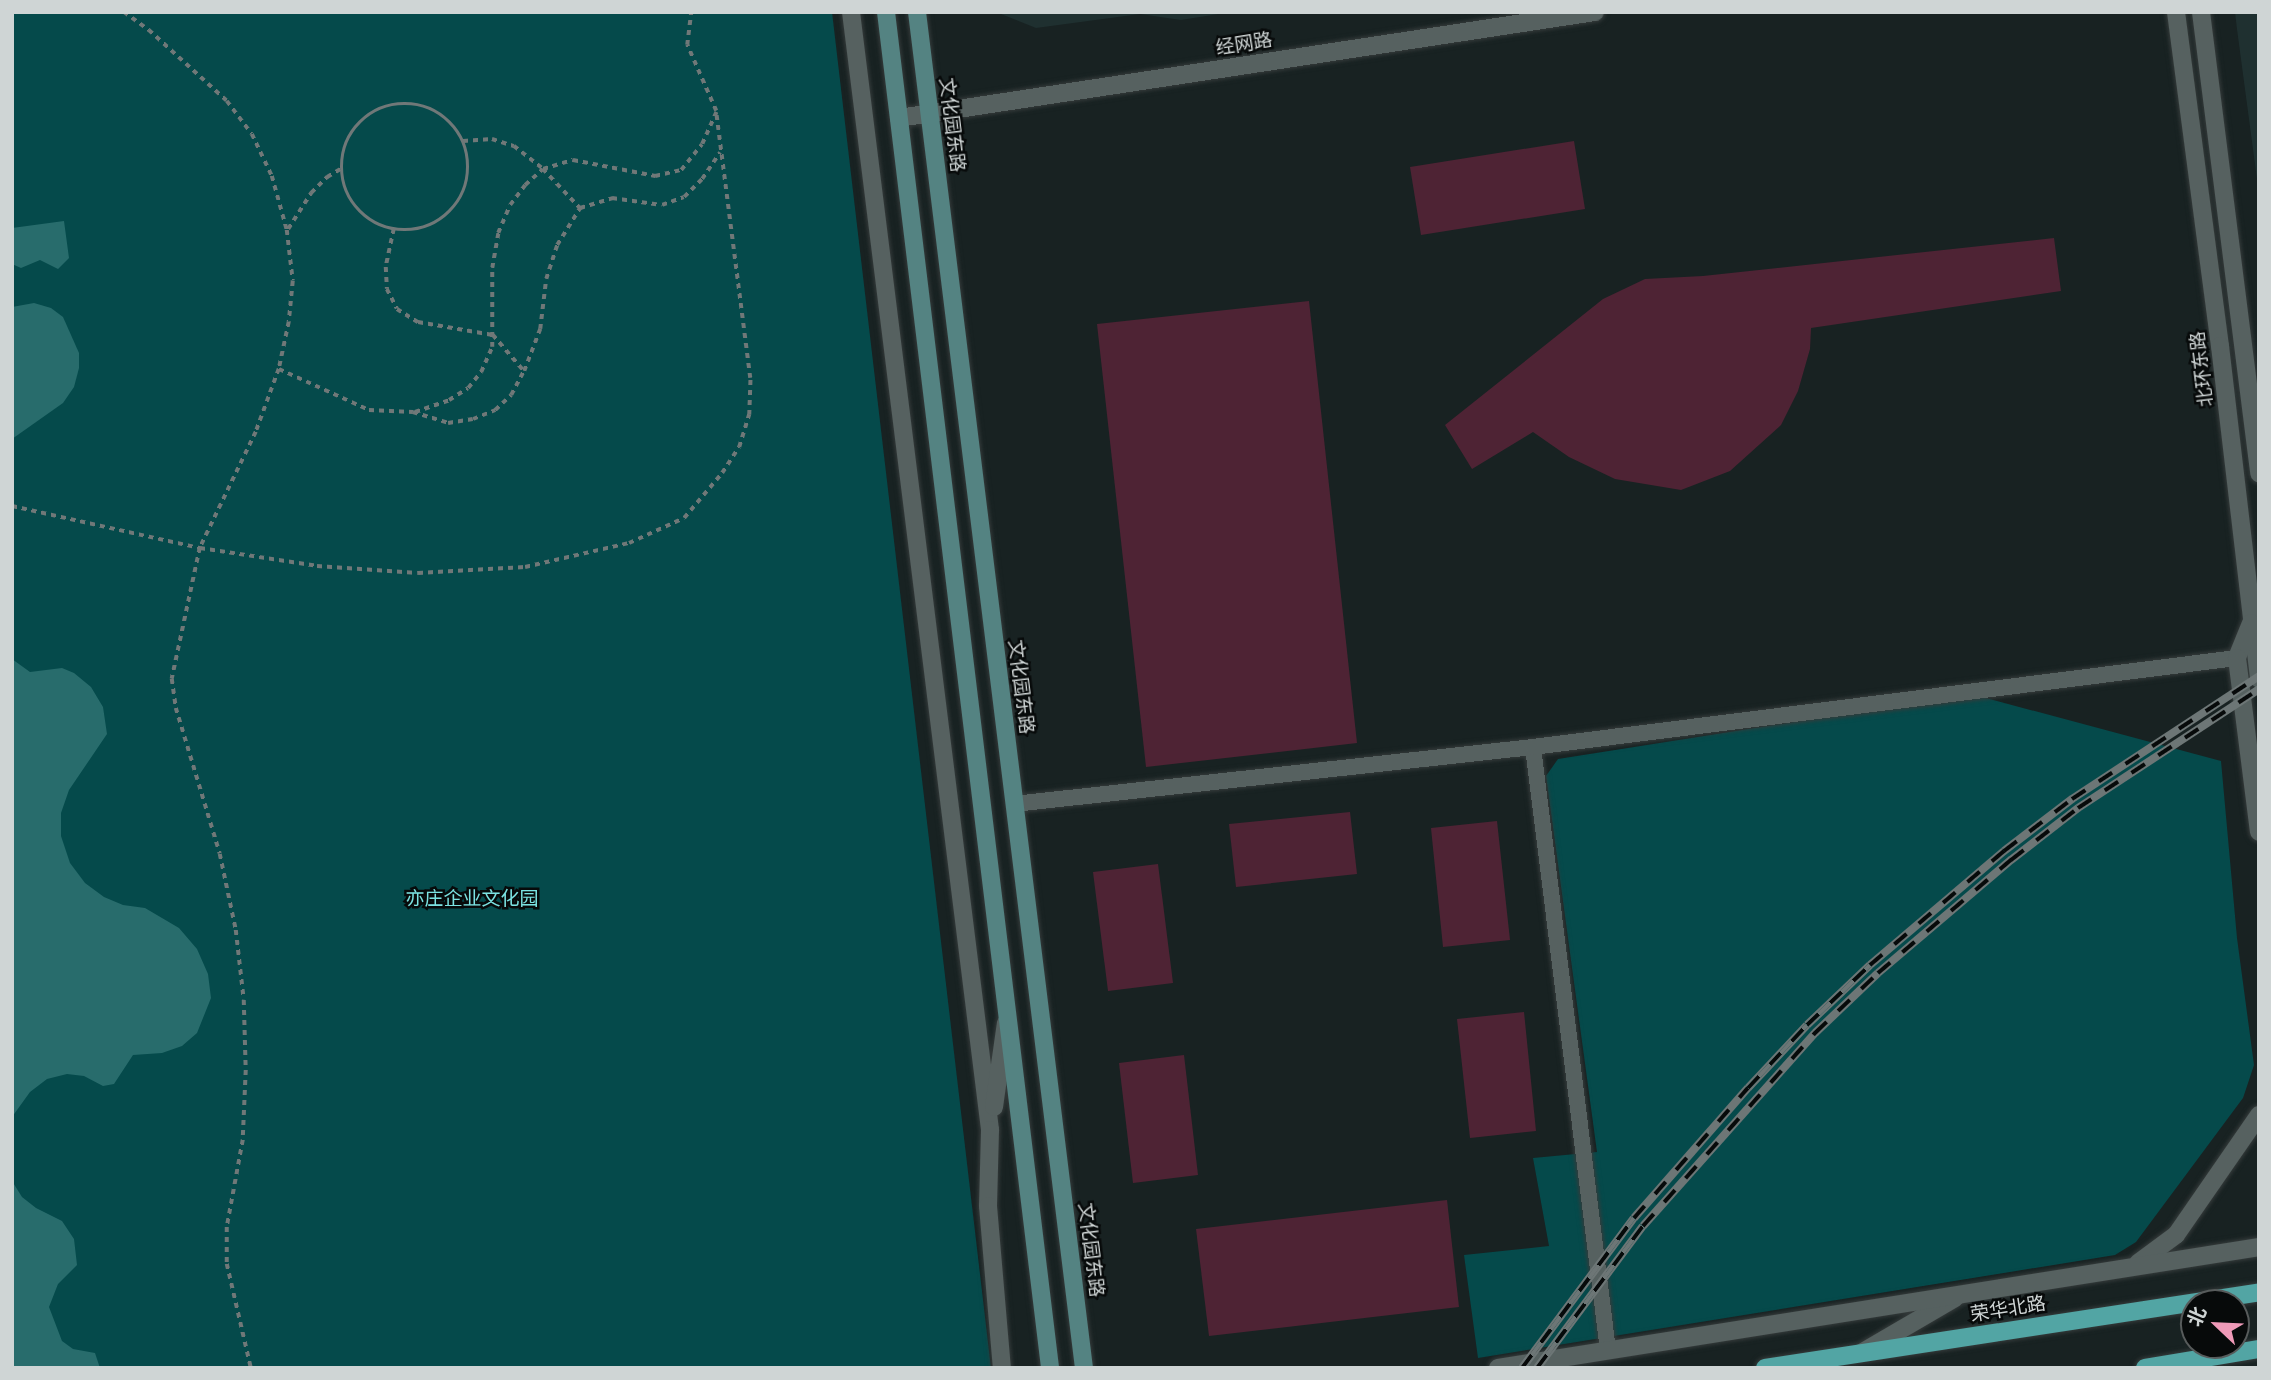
<!DOCTYPE html>
<meta charset="utf-8">
<style>
body{margin:0}
#map{position:relative;width:2271px;height:1380px;overflow:hidden;background:#182222;font-family:Jost,"Noto Sans SC",sans-serif}
div>[style]{position:absolute}
[style*='--x']{left:calc(var(--x)*1px);top:calc(var(--y)*1px);width:calc(var(--w)*1px);rotate:calc(var(--a)*1deg)}
.built>*{inset:0;background:#1f3030}
.green>*{inset:0;background:#054a4b}
.water>*{inset:0;background:#286c6c}
.building>*{inset:0;background:#4e2334}
.path>*{height:3.5px;margin-top:-1.75px;transform-origin:0;background:repeating-linear-gradient(90deg,#707878 0 5px,transparent 0 10px)}
.path>.ring{margin:-1.75px;padding:0;box-sizing:content-box;background:none;border:3.5px solid #707878;border-radius:50%}
.roads{filter:drop-shadow(0 0 2px #353b3b) drop-shadow(0 0 2px #353b3b)}
.minor>*{height:16px;margin:-8px;padding:0 8px;transform-origin:8px;border-radius:8px;background:#566160}
.tertiary>*{height:18px;margin:-9px;padding:0 9px;transform-origin:9px;border-radius:9px;background:#566160}
.secondary>*{height:18px;margin:-9px;padding:0 9px;transform-origin:9px;border-radius:9px;background:#548382}
.primary>*{height:18px;margin:-9px;padding:0 9px;transform-origin:9px;border-radius:9px;background:#52a5a4}
.rail>*{height:8px;margin-top:-4px;transform-origin:0;background:repeating-linear-gradient(90deg,#070a0a 0 16px,#6d7676 0 32px);box-sizing:border-box;border-block:2px solid #6d7676}
span{translate:-50% -50%;white-space:nowrap;text-align:center;line-height:1.15;-webkit-text-stroke:5px #070a0a;paint-order:stroke}
.street-label{font-size:19px;color:#cfd5d5}
.park-label{font-size:19px;color:#7be3e2}
.frame{position:absolute;inset:0;border:14px solid #cfd5d5;pointer-events:none}
.north{position:absolute;left:2180px;top:1289px;width:70px;height:70px;box-sizing:border-box;background:#070a0a;border:2px solid #575b5b;border-radius:50%;rotate:293deg;font-size:19px;font-weight:700;line-height:28px;text-align:center;color:#cfd5d5}
.north::after{content:'';display:block;margin:auto;width:24px;height:32px;background:#ef9ab8;clip-path:polygon(50% 0,100% 100%,50% 72%,0 100%)}
</style>
<div id="map">
<div class="built">
<div style="clip-path:polygon(996px 12px,1231px 12px,1181px 20px,1140px 14px,1036px 28px)"></div>
<div style="clip-path:polygon(2235px 12px,2259px 12px,2259px 194px,2237px 29px)"></div>
</div>
<div class="green">
<div style="clip-path:polygon(12px 12px,832px 12px,991px 1368px,12px 1368px)"></div>
<div style="clip-path:polygon(1971px 694px,2221px 761px,2237px 938px,2254px 1065px,2243px 1098px,2136px 1242px,2115px 1255px,1478px 1358px,1464px 1255px,1549px 1246px,1533px 1158px,1597px 1152px,1546px 776px,1558px 759px)"></div>
</div>
<div class="water">
<div style="clip-path:polygon(64px 221px,69px 258px,58px 269px,40px 260px,21px 268px,12px 264px,12px 228px)"></div>
<div style="clip-path:polygon(34px 303px,51px 308px,63px 317px,79px 353px,79px 368px,74px 387px,63px 403px,12px 439px,12px 307px)"></div>
<div style="clip-path:polygon(12px 659px,30px 672px,62px 668px,74px 673px,91px 687px,103px 707px,107px 734px,69px 790px,61px 813px,61px 836px,70px 863px,85px 883px,104px 897px,123px 905px,145px 908px,179px 928px,197px 949px,208px 974px,211px 998px,197px 1033px,182px 1046px,162px 1053px,133px 1055px,114px 1084px,103px 1086px,84px 1076px,67px 1074px,47px 1079px,30px 1092px,12px 1117px)"></div>
<div style="clip-path:polygon(12px 1181px,22px 1197px,36px 1208px,62px 1221px,74px 1239px,77px 1265px,58px 1284px,49px 1307px,62px 1341px,73px 1349px,95px 1353px,100px 1368px,12px 1368px)"></div>
</div>
<div class="building">
<div style="clip-path:polygon(1574px 141px,1585px 209px,1421px 235px,1410px 167px)"></div>
<div style="clip-path:polygon(2054px 238px,2061px 291px,1811px 328px,1810px 349px,1798px 391px,1781px 425px,1730px 471px,1681px 490px,1615px 479px,1569px 457px,1533px 432px,1472px 469px,1445px 425px,1603px 299px,1645px 279px,1703px 276px)"></div>
<div style="clip-path:polygon(1309px 301px,1357px 743px,1146px 767px,1097px 324px)"></div>
<div style="clip-path:polygon(1350px 812px,1357px 874px,1236px 887px,1229px 824px)"></div>
<div style="clip-path:polygon(1497px 821px,1510px 940px,1443px 947px,1431px 828px)"></div>
<div style="clip-path:polygon(1158px 864px,1173px 983px,1108px 991px,1093px 872px)"></div>
<div style="clip-path:polygon(1524px 1012px,1536px 1131px,1470px 1138px,1457px 1019px)"></div>
<div style="clip-path:polygon(1184px 1055px,1198px 1175px,1133px 1183px,1119px 1063px)"></div>
<div style="clip-path:polygon(1447px 1200px,1459px 1307px,1209px 1336px,1196px 1229px)"></div>
</div>
<div class="path">
<div style="--x:124;--y:12;--w:31;--a:36"></div>
<div style="--x:149;--y:30;--w:105;--a:42.3"></div>
<div style="--x:227;--y:101;--w:41;--a:52.9"></div>
<div style="--x:252;--y:134;--w:47;--a:64.5"></div>
<div style="--x:272;--y:176;--w:56;--a:74.5"></div>
<div style="--x:287;--y:230;--w:51;--a:83.3"></div>
<div style="--x:293;--y:281;--w:41;--a:95.6"></div>
<div style="--x:289;--y:322;--w:48;--a:102"></div>
<div style="--x:279;--y:369;--w:67;--a:110.1"></div>
<div style="--x:256;--y:432;--w:129;--a:115.8"></div>
<div style="--x:200;--y:548;--w:134;--a:102.1"></div>
<div style="--x:172;--y:679;--w:29;--a:82"></div>
<div style="--x:176;--y:708;--w:152;--a:73.2"></div>
<div style="--x:220;--y:854;--w:78;--a:78.1"></div>
<div style="--x:236;--y:930;--w:70;--a:83.5"></div>
<div style="--x:244;--y:1000;--w:70;--a:88.4"></div>
<div style="--x:246;--y:1070;--w:70;--a:92.5"></div>
<div style="--x:243;--y:1140;--w:88;--a:100.4"></div>
<div style="--x:227;--y:1227;--w:37;--a:90"></div>
<div style="--x:227;--y:1264;--w:107;--a:77"></div>
<div class="ring" style="left:342px;top:104px;width:122.5px;height:122.5px"></div>
<div style="--x:463;--y:141;--w:29;--a:-4"></div>
<div style="--x:492;--y:139;--w:23;--a:18"></div>
<div style="--x:514;--y:146;--w:37;--a:38"></div>
<div style="--x:543;--y:169;--w:54;--a:46.5"></div>
<div style="--x:288;--y:229;--w:43;--a:-57.4"></div>
<div style="--x:311;--y:193;--w:23;--a:-45"></div>
<div style="--x:327;--y:177;--w:17;--a:-31"></div>
<div style="--x:394;--y:229;--w:39;--a:102"></div>
<div style="--x:386;--y:267;--w:22;--a:87"></div>
<div style="--x:387;--y:289;--w:22;--a:63"></div>
<div style="--x:397;--y:309;--w:25;--a:32"></div>
<div style="--x:418;--y:322;--w:76;--a:9.8"></div>
<div style="--x:493;--y:335;--w:48;--a:49.3"></div>
<div style="--x:279;--y:369;--w:99;--a:24.5"></div>
<div style="--x:369;--y:410;--w:44;--a:2.6"></div>
<div style="--x:413;--y:412;--w:37;--a:17"></div>
<div style="--x:448;--y:423;--w:25;--a:-9"></div>
<div style="--x:473;--y:419;--w:24;--a:-22"></div>
<div style="--x:495;--y:410;--w:22;--a:-43"></div>
<div style="--x:511;--y:395;--w:27;--a:-62"></div>
<div style="--x:524;--y:371;--w:45;--a:-69.1"></div>
<div style="--x:540;--y:329;--w:50;--a:-83.2"></div>
<div style="--x:546;--y:279;--w:36;--a:-72"></div>
<div style="--x:557;--y:245;--w:44;--a:-58.1"></div>
<div style="--x:580;--y:208;--w:34;--a:-17"></div>
<div style="--x:612;--y:198;--w:50;--a:8"></div>
<div style="--x:662;--y:205;--w:23;--a:-20"></div>
<div style="--x:684;--y:197;--w:25;--a:-45"></div>
<div style="--x:702;--y:179;--w:32;--a:-56"></div>
<div style="--x:415;--y:412;--w:36;--a:-19"></div>
<div style="--x:449;--y:400;--w:22;--a:-32"></div>
<div style="--x:468;--y:388;--w:21;--a:-51"></div>
<div style="--x:481;--y:372;--w:27;--a:-66"></div>
<div style="--x:492;--y:347;--w:79;--a:-90"></div>
<div style="--x:492;--y:268;--w:36;--a:-80"></div>
<div style="--x:498;--y:233;--w:30;--a:-67"></div>
<div style="--x:510;--y:205;--w:25;--a:-53"></div>
<div style="--x:525;--y:185;--w:24;--a:-42"></div>
<div style="--x:543;--y:169;--w:31;--a:-17"></div>
<div style="--x:573;--y:160;--w:84;--a:11"></div>
<div style="--x:655;--y:176;--w:27;--a:-13"></div>
<div style="--x:681;--y:170;--w:33;--a:-51"></div>
<div style="--x:702;--y:144;--w:35;--a:-66"></div>
<div style="--x:12;--y:506;--w:193;--a:12.6"></div>
<div style="--x:200;--y:548;--w:118;--a:8.7"></div>
<div style="--x:317;--y:566;--w:101;--a:4"></div>
<div style="--x:418;--y:573;--w:107;--a:-3.2"></div>
<div style="--x:525;--y:567;--w:107;--a:-13"></div>
<div style="--x:629;--y:543;--w:60;--a:-24.4"></div>
<div style="--x:684;--y:518;--w:59;--a:-49.8"></div>
<div style="--x:722;--y:473;--w:31;--a:-57"></div>
<div style="--x:739;--y:447;--w:34;--a:-73"></div>
<div style="--x:749;--y:415;--w:37;--a:-88"></div>
<div style="--x:750;--y:378;--w:269;--a:-97.3"></div>
<div style="--x:716;--y:111;--w:72;--a:-113.7"></div>
<div style="--x:687;--y:45;--w:33;--a:-83"></div>
</div>
<div class="roads">
<div class="minor">
<div style="--x:1533;--y:747;--w:608;--a:82.91"></div>
<div style="--x:1014;--y:804;--w:522;--a:-6.27"></div>
<div style="--x:1533;--y:747;--w:710;--a:-7.21"></div>
</div>
<div class="tertiary">
<div style="--x:851;--y:12;--w:1127;--a:82.91"></div>
<div style="--x:990;--y:1130;--w:76;--a:91.5"></div>
<div style="--x:988;--y:1206;--w:163;--a:85.1"></div>
<div style="--x:2176;--y:12;--w:337;--a:82.5"></div>
<div style="--x:2220;--y:346;--w:335;--a:83.3"></div>
<div style="--x:2201;--y:12;--w:465;--a:82.8"></div>
<div style="--x:899;--y:118;--w:704;--a:-8.66"></div>
<div style="--x:2251;--y:623;--w:38;--a:112"></div>
<div style="--x:2237;--y:658;--w:175;--a:82.8"></div>
<div style="--x:994;--y:1107;--w:85;--a:-81.9"></div>
<div style="--x:2138;--y:1263;--w:47;--a:-36.4"></div>
<div style="--x:2176;--y:1235;--w:146;--a:-55.3"></div>
<div style="--x:1861;--y:1353;--w:109;--a:-30.3"></div>
<div style="--x:1498;--y:1368;--w:771;--a:-9.03"></div>
</div>
<div class="secondary">
<div style="--x:886;--y:12;--w:1366;--a:83.1"></div>
<div style="--x:917;--y:12;--w:1366;--a:82.98"></div>
</div>
<div class="primary">
<div style="--x:1765;--y:1368;--w:500;--a:-8.7"></div>
<div style="--x:2145;--y:1368;--w:116;--a:-9.5"></div>
</div>
</div>
<div class="rail">
<div style="--x:1522;--y:1368;--w:187;--a:-53.3"></div>
<div style="--x:1634;--y:1218;--w:173;--a:-48.8"></div>
<div style="--x:1748;--y:1088;--w:86;--a:-46.9"></div>
<div style="--x:1807;--y:1025;--w:87;--a:-43.6"></div>
<div style="--x:1870;--y:965;--w:176;--a:-40.4"></div>
<div style="--x:2004;--y:851;--w:86;--a:-37.4"></div>
<div style="--x:2072;--y:799;--w:224;--a:-33.3"></div>
<div style="--x:1537;--y:1368;--w:177;--a:-53.3"></div>
<div style="--x:1643;--y:1226;--w:259;--a:-48.3"></div>
<div style="--x:1815;--y:1033;--w:87;--a:-43.6"></div>
<div style="--x:1878;--y:973;--w:175;--a:-40.4"></div>
<div style="--x:2011;--y:860;--w:85;--a:-37.8"></div>
<div style="--x:2078;--y:808;--w:217;--a:-33.3"></div>
</div>
<div class="street-label">
<span style="left:1244px;top:44px;rotate:-9deg">经网路</span>
<span style="left:952px;top:125px;rotate:83deg">文化园东路</span>
<span style="left:2202px;top:369px;rotate:-97deg">北环东路</span>
<span style="left:1021px;top:687px;rotate:83deg">文化园东路</span>
<span style="left:1091px;top:1250px;rotate:83deg">文化园东路</span>
<span style="left:2008px;top:1309px;rotate:-9deg">荣华北路</span>
</div>
<div class="park-label">
<span style="left:472px;top:899px">亦庄企业文化园</span>
</div>
<div class="frame"></div>
<div class="north">北</div>
</div>
